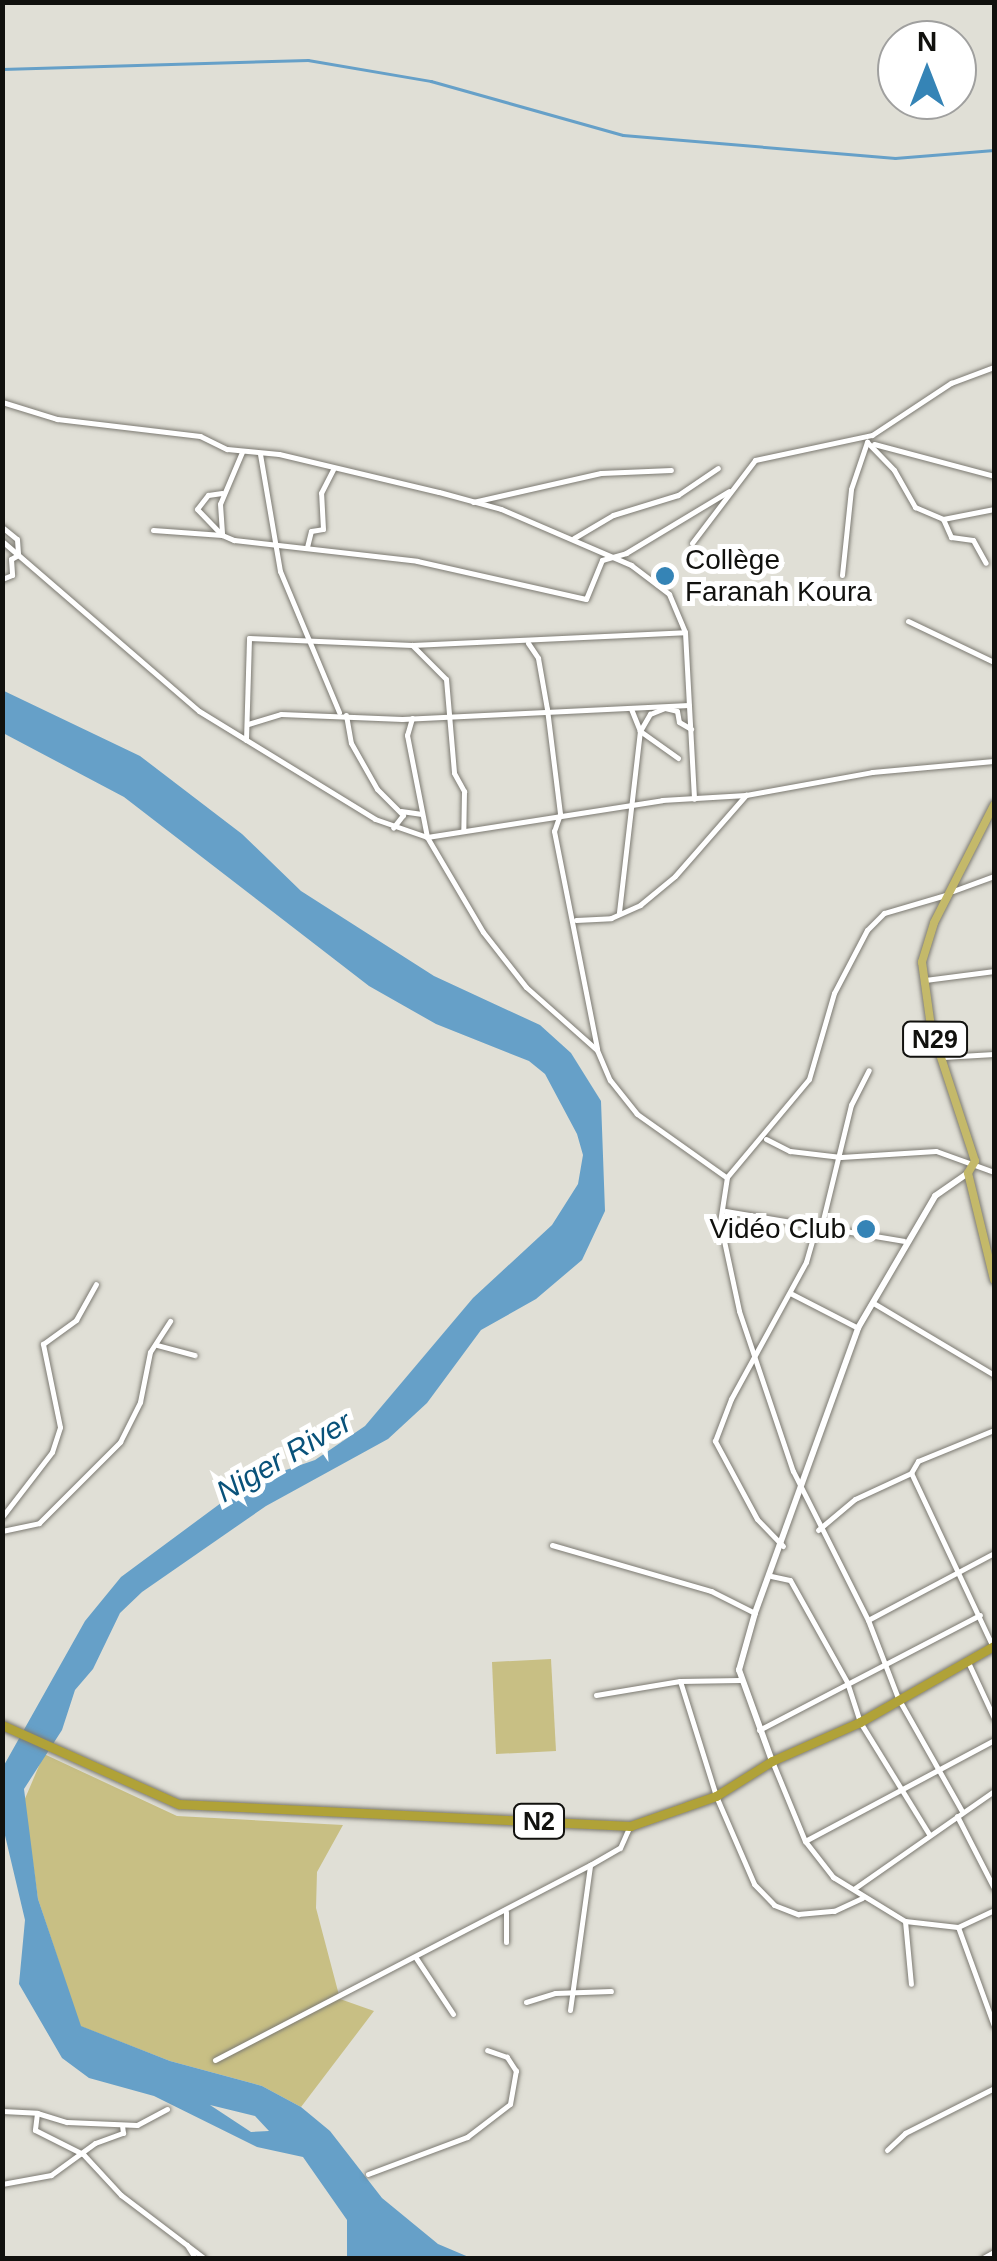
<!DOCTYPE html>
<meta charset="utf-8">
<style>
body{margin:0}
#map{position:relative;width:997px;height:2261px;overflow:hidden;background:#e0dfd6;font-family:Helvetica,sans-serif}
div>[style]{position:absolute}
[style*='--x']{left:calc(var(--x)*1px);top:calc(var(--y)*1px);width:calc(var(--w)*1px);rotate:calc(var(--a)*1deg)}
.green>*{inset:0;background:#c8bf84}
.water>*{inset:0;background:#66a0c8}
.stream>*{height:2.5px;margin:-1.25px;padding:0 1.25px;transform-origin:1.25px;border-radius:1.25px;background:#66a0c8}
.roads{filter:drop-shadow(0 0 2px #7c7a72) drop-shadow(0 0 2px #7c7a72)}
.minor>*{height:5px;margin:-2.5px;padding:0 2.5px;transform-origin:2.5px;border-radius:2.5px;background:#fff}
.tertiary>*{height:6px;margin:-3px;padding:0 3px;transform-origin:3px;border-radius:3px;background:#fff}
.primary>*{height:8px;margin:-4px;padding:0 4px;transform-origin:4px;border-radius:4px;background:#c4b96a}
.trunk>*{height:9px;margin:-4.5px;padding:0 4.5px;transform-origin:4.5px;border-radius:4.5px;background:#b0a238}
.dots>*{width:28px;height:28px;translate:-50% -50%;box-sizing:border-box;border:5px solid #fff;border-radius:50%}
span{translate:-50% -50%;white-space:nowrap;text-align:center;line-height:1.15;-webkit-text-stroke:10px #fff;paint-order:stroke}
.shield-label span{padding:2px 8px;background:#fff;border:2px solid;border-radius:8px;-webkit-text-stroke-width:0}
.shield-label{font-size:25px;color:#11110e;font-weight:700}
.poi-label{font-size:28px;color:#11110e}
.left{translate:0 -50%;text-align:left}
.right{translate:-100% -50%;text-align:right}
.water-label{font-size:30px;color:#09527a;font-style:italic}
.frame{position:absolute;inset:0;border:5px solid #11110e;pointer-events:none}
.north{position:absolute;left:877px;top:20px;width:100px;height:100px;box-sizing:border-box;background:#fff;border:2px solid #a0a09f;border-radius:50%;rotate:0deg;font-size:28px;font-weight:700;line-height:40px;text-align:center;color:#11110e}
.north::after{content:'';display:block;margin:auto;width:35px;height:45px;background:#3584b6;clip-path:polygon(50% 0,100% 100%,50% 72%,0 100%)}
</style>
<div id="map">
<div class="green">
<div style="clip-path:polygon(551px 1659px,556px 1751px,496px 1754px,492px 1662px)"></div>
<div style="clip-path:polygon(44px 1754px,177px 1816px,343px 1825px,317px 1872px,316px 1908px,340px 1999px,374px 2011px,301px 2107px,262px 2086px,170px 2061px,80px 2026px,38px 1899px,24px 1801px)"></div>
</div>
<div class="water">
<div style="clip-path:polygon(evenodd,2px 690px,140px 756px,242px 834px,301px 891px,434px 976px,540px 1025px,571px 1053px,601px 1101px,605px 1211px,582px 1260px,536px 1299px,481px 1330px,427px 1403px,388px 1439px,266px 1506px,142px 1592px,120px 1613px,93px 1669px,75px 1690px,62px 1730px,24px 1789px,38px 1899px,81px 2026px,170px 2061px,262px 2086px,301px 2107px,330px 2131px,382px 2198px,438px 2244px,471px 2258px,347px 2258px,347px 2220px,303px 2157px,257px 2147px,154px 2096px,89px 2078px,62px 2058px,19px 1984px,25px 1920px,3px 1827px,3px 1767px,85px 1621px,121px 1577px,248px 1483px,315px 1460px,365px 1426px,473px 1298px,552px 1225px,578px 1184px,583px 1155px,577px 1134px,545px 1074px,529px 1061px,436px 1024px,369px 986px,124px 797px,3px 733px,2px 690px,210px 2105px,255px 2116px,269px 2131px,251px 2132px,210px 2105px)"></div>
</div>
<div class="stream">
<div style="--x:2;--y:69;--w:306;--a:-1.7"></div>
<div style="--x:308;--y:60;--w:125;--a:9.7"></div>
<div style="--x:431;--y:81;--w:199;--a:15.7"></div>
<div style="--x:623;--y:135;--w:273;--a:4.8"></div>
<div style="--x:895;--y:158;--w:99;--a:-4.6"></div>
</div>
<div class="roads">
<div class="minor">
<div style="--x:2;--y:402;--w:58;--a:17.2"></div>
<div style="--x:57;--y:419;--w:144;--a:6.8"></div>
<div style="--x:200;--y:436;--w:30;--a:26"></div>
<div style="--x:227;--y:449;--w:52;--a:5.5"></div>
<div style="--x:279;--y:454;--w:164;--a:13.4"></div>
<div style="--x:439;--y:492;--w:64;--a:15.3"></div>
<div style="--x:501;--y:509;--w:142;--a:23.3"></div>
<div style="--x:631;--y:565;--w:48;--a:37.3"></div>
<div style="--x:669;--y:594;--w:41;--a:67.2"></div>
<div style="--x:685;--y:632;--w:167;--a:86.9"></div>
<div style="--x:867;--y:442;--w:39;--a:46"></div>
<div style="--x:894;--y:470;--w:43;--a:60.4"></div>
<div style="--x:915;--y:507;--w:30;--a:23"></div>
<div style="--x:943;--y:519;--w:20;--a:66"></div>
<div style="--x:951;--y:537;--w:22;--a:8"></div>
<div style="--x:973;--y:540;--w:26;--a:61"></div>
<div style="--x:874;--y:444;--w:124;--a:14.9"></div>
<div style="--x:242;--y:452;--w:56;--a:112.9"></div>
<div style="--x:220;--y:504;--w:31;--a:86"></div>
<div style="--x:222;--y:535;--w:13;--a:23"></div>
<div style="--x:234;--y:540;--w:184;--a:6.5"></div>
<div style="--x:417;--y:561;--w:173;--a:12.7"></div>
<div style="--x:586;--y:599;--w:42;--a:-67.7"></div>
<div style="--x:602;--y:560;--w:25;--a:-16"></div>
<div style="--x:626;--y:553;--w:120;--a:-31"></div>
<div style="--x:260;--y:454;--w:119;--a:80.3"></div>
<div style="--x:280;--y:571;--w:153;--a:67.3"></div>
<div style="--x:473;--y:502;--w:131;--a:-12.8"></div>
<div style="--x:601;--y:473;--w:70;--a:-2.5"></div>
<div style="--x:943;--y:519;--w:52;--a:-11.1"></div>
<div style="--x:2;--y:527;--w:19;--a:39"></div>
<div style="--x:17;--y:539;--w:16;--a:86"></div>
<div style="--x:18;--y:555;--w:8;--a:150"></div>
<div style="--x:11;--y:559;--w:16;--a:86"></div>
<div style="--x:12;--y:575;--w:11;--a:158"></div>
<div style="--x:153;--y:530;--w:69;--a:4.1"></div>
<div style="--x:222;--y:535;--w:36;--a:-134"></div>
<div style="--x:197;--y:509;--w:18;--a:-52"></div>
<div style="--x:208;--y:495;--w:14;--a:-8"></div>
<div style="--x:574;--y:538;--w:45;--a:-30.5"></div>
<div style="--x:613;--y:515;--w:68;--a:-17.1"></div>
<div style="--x:678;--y:495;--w:48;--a:-34"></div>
<div style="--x:2;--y:541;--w:260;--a:40.8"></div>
<div style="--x:199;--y:711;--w:206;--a:31.5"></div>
<div style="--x:375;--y:819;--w:55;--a:19.1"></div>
<div style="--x:427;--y:837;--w:238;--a:-8.9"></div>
<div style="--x:662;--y:800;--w:84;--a:-3.4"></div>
<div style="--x:746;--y:795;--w:128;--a:-10.3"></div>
<div style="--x:872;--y:772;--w:122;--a:-5.2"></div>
<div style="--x:692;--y:543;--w:104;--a:-52.8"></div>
<div style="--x:755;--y:460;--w:120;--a:-12.1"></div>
<div style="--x:872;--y:435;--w:95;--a:-33.4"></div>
<div style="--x:951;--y:383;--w:46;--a:-20.4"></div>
<div style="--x:307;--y:547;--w:16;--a:-76"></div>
<div style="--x:311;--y:531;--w:12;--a:-9"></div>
<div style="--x:323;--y:529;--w:36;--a:-93"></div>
<div style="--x:321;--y:493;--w:28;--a:-63"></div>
<div style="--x:842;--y:575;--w:86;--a:-84"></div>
<div style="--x:851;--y:489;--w:50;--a:-71.2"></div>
<div style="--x:908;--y:621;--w:95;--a:25.5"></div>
<div style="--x:528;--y:643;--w:18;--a:56"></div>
<div style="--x:538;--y:658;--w:52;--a:80"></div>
<div style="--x:547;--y:709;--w:106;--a:82.9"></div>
<div style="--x:560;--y:814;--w:18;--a:109"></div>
<div style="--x:554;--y:831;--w:222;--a:78.8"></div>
<div style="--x:412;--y:645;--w:48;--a:45"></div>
<div style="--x:446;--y:679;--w:94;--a:85.1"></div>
<div style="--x:454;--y:773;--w:21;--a:61"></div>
<div style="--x:464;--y:791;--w:39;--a:91"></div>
<div style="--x:346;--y:715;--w:28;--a:80"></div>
<div style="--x:351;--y:743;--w:53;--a:60.5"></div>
<div style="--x:377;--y:789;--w:37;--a:45"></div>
<div style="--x:403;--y:815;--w:16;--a:128"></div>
<div style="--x:412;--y:718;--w:18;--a:106"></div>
<div style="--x:407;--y:735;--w:104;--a:78.9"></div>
<div style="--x:427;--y:837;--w:110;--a:59.5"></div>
<div style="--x:483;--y:932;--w:70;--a:52"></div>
<div style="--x:526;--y:987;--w:95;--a:41.6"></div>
<div style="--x:597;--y:1050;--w:33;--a:67"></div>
<div style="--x:610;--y:1080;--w:43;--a:51.5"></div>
<div style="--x:637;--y:1114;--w:109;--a:35.3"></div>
<div style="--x:248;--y:724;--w:34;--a:-17"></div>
<div style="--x:281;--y:714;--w:121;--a:2.4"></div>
<div style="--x:402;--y:719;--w:287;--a:-2.8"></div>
<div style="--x:246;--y:740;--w:102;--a:-88.3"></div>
<div style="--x:249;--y:638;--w:163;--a:2.5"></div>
<div style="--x:412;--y:645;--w:273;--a:-2.7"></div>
<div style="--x:678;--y:758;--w:47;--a:-144.6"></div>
<div style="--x:640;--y:731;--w:20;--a:-60"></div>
<div style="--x:650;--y:714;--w:16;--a:-22"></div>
<div style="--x:665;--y:708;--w:12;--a:14"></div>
<div style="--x:677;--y:711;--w:11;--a:80"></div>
<div style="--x:679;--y:722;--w:14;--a:30"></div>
<div style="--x:401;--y:811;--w:21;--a:8"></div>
<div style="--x:953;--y:891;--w:44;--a:-20.1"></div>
<div style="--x:949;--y:894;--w:68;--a:163.7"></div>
<div style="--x:884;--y:913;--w:24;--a:135"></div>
<div style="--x:867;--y:930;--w:71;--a:117.6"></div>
<div style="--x:834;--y:993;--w:90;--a:106.2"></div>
<div style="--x:809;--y:1079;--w:128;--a:129.9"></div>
<div style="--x:727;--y:1177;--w:46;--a:98.8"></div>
<div style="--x:720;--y:1222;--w:91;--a:77.9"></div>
<div style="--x:739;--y:1311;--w:169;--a:71.4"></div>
<div style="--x:793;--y:1471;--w:167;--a:63.3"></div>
<div style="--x:868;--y:1620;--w:84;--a:69"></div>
<div style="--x:898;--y:1698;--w:130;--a:60.5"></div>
<div style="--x:619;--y:912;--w:182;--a:-83.4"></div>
<div style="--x:640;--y:731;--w:24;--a:-112"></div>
<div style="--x:576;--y:920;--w:35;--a:-3"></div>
<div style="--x:611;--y:918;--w:32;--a:-24"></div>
<div style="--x:640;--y:905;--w:45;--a:-39.6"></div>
<div style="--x:675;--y:876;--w:108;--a:-48.8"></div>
<div style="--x:925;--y:980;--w:70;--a:-7.4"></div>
<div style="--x:943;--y:1057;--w:51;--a:-3.4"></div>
<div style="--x:766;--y:1139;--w:27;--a:27"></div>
<div style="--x:790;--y:1151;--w:51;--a:6.7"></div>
<div style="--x:841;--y:1157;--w:95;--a:-3.6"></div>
<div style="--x:936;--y:1151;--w:62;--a:19.9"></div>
<div style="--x:725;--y:1211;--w:181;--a:9.5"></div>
<div style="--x:820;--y:1232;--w:131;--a:-76.3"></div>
<div style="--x:851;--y:1105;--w:39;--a:-63"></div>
<div style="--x:790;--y:1293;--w:76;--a:27.2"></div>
<div style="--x:875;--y:1304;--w:139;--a:30.8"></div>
<div style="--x:157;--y:1345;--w:39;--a:15"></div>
<div style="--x:2;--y:1517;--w:82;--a:-52.4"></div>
<div style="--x:52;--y:1452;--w:26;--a:-72"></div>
<div style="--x:60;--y:1427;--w:85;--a:-101.6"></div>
<div style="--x:43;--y:1344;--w:41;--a:-36"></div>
<div style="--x:76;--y:1320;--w:41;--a:-60.9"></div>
<div style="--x:818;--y:1530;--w:48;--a:-40"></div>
<div style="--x:855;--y:1499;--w:62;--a:-24.9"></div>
<div style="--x:2;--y:1531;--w:38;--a:-12"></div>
<div style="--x:39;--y:1523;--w:115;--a:-45"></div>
<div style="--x:120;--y:1442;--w:45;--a:-63.4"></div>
<div style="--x:140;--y:1402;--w:51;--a:-78.7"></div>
<div style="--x:150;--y:1352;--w:37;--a:-57"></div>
<div style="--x:552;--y:1545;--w:166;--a:16.1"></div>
<div style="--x:711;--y:1591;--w:49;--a:26.6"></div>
<div style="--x:783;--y:1546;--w:37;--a:-134"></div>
<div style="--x:757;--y:1519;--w:89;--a:-118.3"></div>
<div style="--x:715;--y:1441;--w:45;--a:-69.1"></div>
<div style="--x:731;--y:1399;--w:156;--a:-61.3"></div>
<div style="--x:806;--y:1262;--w:32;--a:-74"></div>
<div style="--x:771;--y:1576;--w:19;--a:12"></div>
<div style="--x:790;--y:1580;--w:117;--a:60.8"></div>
<div style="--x:847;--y:1682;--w:42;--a:72"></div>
<div style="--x:860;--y:1722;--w:132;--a:58.4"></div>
<div style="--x:868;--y:1620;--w:143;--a:-28"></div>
<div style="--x:993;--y:1647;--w:192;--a:-115.2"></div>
<div style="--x:911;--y:1473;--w:14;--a:-60"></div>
<div style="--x:918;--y:1461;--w:82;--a:-22.2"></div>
<div style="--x:968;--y:1662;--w:62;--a:65.1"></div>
<div style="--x:680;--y:1681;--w:121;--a:72.6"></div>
<div style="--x:716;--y:1796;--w:96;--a:66.6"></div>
<div style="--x:754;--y:1884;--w:29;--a:46"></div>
<div style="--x:774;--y:1905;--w:26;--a:21"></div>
<div style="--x:798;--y:1914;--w:36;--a:-5"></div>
<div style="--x:834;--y:1911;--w:31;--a:-25"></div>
<div style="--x:596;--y:1695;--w:85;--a:-9.5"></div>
<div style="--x:680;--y:1681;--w:60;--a:-1"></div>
<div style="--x:759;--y:1730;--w:249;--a:-27.5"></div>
<div style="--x:772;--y:1761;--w:87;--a:67.6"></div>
<div style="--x:805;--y:1841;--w:46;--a:52.1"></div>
<div style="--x:833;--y:1877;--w:84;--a:31.4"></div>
<div style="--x:905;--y:1921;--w:53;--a:6.5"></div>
<div style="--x:958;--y:1927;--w:105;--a:70"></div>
<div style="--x:957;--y:1816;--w:81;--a:62.8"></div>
<div style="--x:805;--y:1841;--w:214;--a:-28.1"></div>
<div style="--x:855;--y:1888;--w:169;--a:-34.9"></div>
<div style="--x:506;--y:1912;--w:30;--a:90"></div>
<div style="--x:905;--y:1921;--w:63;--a:84.6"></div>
<div style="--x:958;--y:1927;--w:40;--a:-25"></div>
<div style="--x:416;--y:1958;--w:67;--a:56.5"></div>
<div style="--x:526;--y:2002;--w:30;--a:-17"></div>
<div style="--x:555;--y:1993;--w:56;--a:-2"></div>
<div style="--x:570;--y:2010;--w:146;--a:-82.1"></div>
<div style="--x:215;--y:2060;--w:423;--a:-27.5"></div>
<div style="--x:590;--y:1865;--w:34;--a:-30"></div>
<div style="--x:620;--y:1848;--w:24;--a:-66"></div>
<div style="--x:2;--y:2111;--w:35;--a:3"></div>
<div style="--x:37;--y:2113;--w:17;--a:97"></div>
<div style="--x:35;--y:2130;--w:54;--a:26.6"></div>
<div style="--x:83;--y:2154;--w:56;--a:47.2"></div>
<div style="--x:121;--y:2195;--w:104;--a:37.2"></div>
<div style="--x:37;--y:2113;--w:31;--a:17"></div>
<div style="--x:67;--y:2122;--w:70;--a:2.5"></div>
<div style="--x:137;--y:2125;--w:34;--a:-28"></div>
<div style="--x:887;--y:2150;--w:25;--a:-43"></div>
<div style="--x:905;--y:2133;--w:100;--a:-26.8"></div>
<div style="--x:368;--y:2174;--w:106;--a:-20.5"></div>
<div style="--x:467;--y:2137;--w:54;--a:-37.5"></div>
<div style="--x:510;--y:2104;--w:34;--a:-80"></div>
<div style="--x:516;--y:2071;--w:17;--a:-123"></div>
<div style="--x:507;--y:2057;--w:21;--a:-161"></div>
<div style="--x:2;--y:2184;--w:50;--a:-10.4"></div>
<div style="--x:51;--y:2175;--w:54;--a:-36"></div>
<div style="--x:95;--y:2143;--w:30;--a:-20"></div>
<div style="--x:123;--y:2133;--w:8;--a:-97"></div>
<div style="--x:187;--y:2245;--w:15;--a:58"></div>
<div style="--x:983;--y:2258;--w:13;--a:-29"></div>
</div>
<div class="tertiary">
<div style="--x:772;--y:1761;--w:97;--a:-109.9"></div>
<div style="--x:739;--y:1670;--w:59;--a:-74.3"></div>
<div style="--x:755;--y:1613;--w:303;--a:-70.1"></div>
<div style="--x:858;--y:1328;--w:153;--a:-59.7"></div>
<div style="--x:935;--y:1196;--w:40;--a:-34.9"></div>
</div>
<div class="primary">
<div style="--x:994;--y:805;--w:132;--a:117"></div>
<div style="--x:934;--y:923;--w:41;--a:107.1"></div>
<div style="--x:922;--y:962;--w:66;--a:82.1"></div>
<div style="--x:931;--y:1027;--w:141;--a:71.8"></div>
<div style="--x:975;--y:1161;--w:14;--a:120"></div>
<div style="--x:968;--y:1173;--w:110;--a:76.3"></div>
</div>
<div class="trunk">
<div style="--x:2;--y:1725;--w:194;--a:24.1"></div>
<div style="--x:179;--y:1804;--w:452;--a:2.8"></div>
<div style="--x:630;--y:1826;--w:91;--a:-19.2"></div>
<div style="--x:716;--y:1796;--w:66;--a:-32"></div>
<div style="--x:772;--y:1761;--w:96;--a:-23.9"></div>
<div style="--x:860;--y:1722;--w:154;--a:-29.6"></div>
</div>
</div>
<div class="dots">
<div style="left:665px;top:576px;background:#3584b6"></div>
<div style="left:866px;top:1229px;background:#3584b6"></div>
</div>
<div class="shield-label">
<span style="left:935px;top:1039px">N29</span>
<span style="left:539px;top:1821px">N2</span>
</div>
<div class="poi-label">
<span class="left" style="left:685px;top:576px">Collège<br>Faranah Koura</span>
<span class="right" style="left:846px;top:1229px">Vidéo Club</span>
</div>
<div class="water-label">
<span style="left:284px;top:1457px;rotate:-30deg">Niger River</span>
</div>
<div class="frame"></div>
<div class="north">N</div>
</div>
